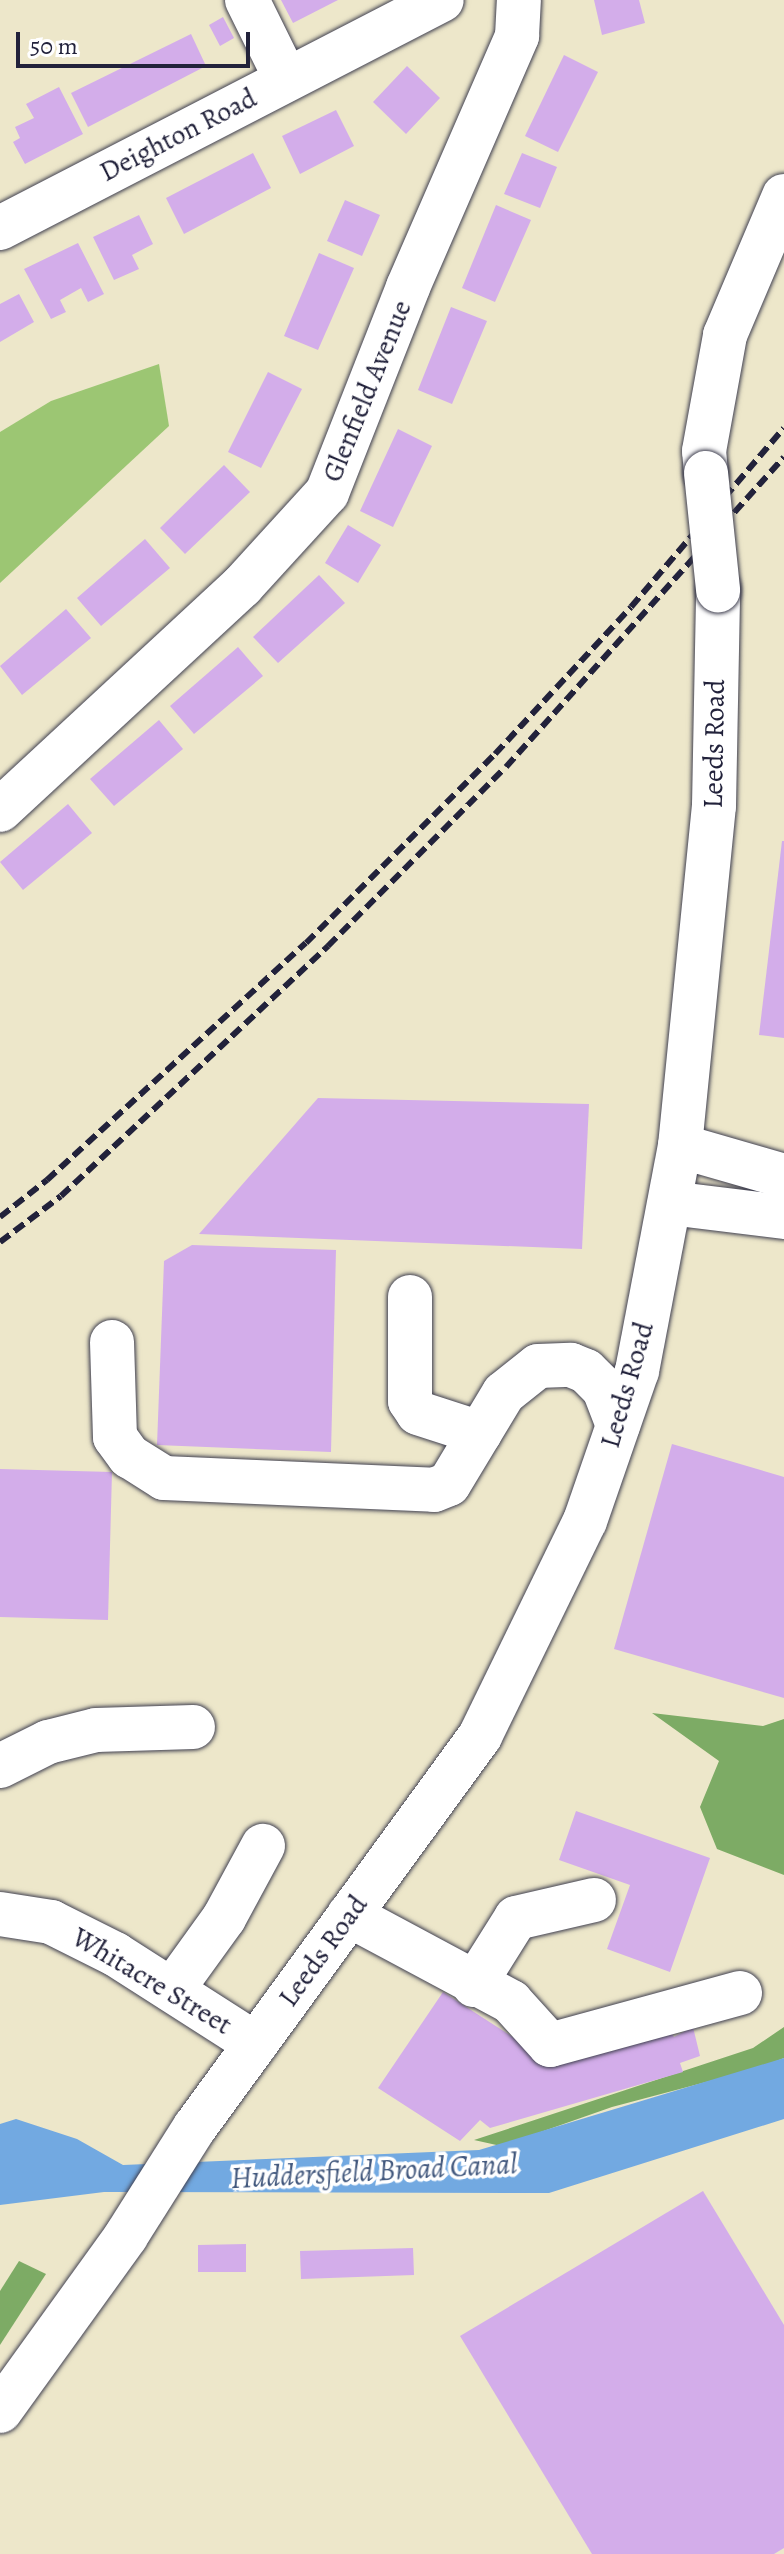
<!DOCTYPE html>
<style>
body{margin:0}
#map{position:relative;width:784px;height:2554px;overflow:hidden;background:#ede7ca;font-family:Alegreya,serif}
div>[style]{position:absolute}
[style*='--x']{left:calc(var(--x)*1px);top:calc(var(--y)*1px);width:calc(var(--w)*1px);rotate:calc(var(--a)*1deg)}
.green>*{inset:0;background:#9cc673}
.forest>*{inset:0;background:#7dab65}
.water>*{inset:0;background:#72a9e1}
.building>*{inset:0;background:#d3adea}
.roads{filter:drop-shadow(0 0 2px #404050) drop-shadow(0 0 2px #404050)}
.minor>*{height:44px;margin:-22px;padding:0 22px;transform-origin:22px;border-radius:22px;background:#fff}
.major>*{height:44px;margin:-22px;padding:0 22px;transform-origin:22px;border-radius:22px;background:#fff}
.rail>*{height:6px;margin-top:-3px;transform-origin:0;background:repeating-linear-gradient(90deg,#22223b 0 12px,transparent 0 18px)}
.bridges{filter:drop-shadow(0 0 2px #404050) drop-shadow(0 0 2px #404050)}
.major-bridge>*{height:44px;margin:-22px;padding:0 22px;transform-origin:22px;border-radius:22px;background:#fff}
span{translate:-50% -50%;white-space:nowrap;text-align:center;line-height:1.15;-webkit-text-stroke:7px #fff;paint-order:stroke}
.street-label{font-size:28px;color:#22223b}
.water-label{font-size:30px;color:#42587d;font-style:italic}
.scale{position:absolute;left:16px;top:32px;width:234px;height:36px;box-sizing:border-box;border:4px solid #22223b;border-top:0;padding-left:10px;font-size:24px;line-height:28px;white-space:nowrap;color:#22223b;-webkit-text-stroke:6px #fff;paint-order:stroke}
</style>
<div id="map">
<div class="green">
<div style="clip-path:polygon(159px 364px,169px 426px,0 583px,0 432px,51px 401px)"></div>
</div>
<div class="forest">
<div style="clip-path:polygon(652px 1713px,763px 1726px,784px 1719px,784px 1875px,717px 1849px,700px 1807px,719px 1761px)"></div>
<div style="clip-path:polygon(784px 2027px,784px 2058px,759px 2068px,612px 2107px,501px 2146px,474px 2140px,753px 2048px)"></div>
<div style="clip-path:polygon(19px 2261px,46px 2274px,0 2345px,0 2291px)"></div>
</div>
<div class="water">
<div style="clip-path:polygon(784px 2058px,784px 2119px,549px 2193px,104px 2192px,0 2205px,0 2124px,16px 2119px,77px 2139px,123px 2165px,479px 2150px)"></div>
</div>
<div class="building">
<div style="clip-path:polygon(281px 0,338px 0,293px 23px)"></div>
<div style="clip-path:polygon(594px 0,639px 0,645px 23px,602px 35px)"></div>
<div style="clip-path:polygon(223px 17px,234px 38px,220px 46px,209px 25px)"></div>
<div style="clip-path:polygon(191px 34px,206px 66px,88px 127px,71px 93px)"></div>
<div style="clip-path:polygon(564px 55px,598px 72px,558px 152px,525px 136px)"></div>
<div style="clip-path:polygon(407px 66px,440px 98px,406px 134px,373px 102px)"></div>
<div style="clip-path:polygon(59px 87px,83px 134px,25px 164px,13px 142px,20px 138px,15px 127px,34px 118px,26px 104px)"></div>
<div style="clip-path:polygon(336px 110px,354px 146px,300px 174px,282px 136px)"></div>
<div style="clip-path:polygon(253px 153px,271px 188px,184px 234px,166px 198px)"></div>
<div style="clip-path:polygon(522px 153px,557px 167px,540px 208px,504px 194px)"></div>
<div style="clip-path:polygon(345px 200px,380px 215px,362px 256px,327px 241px)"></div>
<div style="clip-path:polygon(496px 205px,531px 220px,495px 302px,462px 288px)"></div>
<div style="clip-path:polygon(139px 215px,153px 244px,132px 255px,139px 269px,114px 280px,93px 237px)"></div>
<div style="clip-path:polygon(78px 243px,104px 294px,88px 302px,81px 288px,60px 300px,66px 312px,51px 319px,24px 269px)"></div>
<div style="clip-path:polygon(319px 253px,354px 268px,318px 350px,284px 336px)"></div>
<div style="clip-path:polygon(19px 294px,34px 322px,0 342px,0 304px)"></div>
<div style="clip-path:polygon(451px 307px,487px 321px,452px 404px,418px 390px)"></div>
<div style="clip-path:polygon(268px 372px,302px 389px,261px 468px,228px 452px)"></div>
<div style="clip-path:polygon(398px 429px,432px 446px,393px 527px,360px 511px)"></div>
<div style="clip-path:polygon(224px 465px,250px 492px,185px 554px,160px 528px)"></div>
<div style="clip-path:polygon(348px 525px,381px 545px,358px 583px,325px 563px)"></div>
<div style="clip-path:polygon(145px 539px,170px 568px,101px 626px,77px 598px)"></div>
<div style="clip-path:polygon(319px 575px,345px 603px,278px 663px,253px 637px)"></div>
<div style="clip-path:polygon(66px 609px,91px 638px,22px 695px,0 666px)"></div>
<div style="clip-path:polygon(238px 647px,263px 676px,194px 734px,170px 706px)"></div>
<div style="clip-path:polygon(159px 720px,183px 749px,114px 806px,90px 779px)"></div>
<div style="clip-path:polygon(68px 804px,92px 833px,23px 890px,0 862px)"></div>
<div style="clip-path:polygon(782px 841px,784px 841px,784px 1038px,759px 1035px)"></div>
<div style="clip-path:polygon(318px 1098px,589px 1104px,582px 1249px,199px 1234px)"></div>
<div style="clip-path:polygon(192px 1245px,336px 1250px,331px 1452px,157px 1445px,164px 1261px)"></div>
<div style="clip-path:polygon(672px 1444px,784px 1477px,784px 1698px,614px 1649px)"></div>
<div style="clip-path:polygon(0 1469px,112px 1472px,108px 1620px,0 1617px)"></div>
<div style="clip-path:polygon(576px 1811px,710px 1858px,670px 1972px,607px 1949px,630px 1885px,559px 1860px)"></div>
<div style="clip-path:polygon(443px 1992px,550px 2061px,668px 2028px,674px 2037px,693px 2027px,700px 2056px,680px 2063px,683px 2072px,490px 2128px,480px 2120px,460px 2141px,378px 2088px)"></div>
<div style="clip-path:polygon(703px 2191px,784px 2325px,784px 2548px,774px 2554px,592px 2554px,460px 2336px)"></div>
<div style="clip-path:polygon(246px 2244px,246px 2272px,198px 2272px,198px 2245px)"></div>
<div style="clip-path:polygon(413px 2248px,414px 2275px,301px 2279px,300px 2251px)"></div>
</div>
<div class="roads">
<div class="minor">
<div style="--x:247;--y:0;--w:88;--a:63.7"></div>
<div style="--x:0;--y:228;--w:497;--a:-27.3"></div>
<div style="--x:0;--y:810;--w:330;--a:-42.8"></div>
<div style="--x:242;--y:586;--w:126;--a:-47.6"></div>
<div style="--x:327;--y:493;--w:221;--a:-68.5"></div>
<div style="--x:408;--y:287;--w:274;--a:-66.5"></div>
<div style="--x:517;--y:36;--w:36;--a:-87"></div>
<div style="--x:680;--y:1146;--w:108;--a:16.1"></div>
<div style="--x:670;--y:1203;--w:115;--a:7"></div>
<div style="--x:410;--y:1297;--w:104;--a:90"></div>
<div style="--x:410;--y:1401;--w:14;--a:56"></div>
<div style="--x:418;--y:1413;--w:65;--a:17.9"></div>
<div style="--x:112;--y:1342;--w:95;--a:88.2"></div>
<div style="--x:115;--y:1437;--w:24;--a:54"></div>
<div style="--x:129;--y:1456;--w:41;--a:32.2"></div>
<div style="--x:164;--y:1478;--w:270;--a:2.5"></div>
<div style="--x:434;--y:1490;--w:16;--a:-22"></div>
<div style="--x:449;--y:1484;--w:106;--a:-58.9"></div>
<div style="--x:504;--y:1393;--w:43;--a:-38.5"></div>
<div style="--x:538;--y:1366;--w:33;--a:-2"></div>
<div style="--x:571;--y:1365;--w:16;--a:22"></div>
<div style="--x:586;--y:1371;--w:25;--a:45"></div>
<div style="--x:604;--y:1389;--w:39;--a:69"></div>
<div style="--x:0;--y:1766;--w:54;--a:-26.6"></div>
<div style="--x:48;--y:1742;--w:49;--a:-14"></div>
<div style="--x:96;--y:1730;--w:97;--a:-1.8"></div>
<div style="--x:0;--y:1914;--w:52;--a:8.9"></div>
<div style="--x:51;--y:1922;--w:72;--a:26.6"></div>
<div style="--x:115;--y:1954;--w:167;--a:32.6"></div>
<div style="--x:349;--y:1915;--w:184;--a:28.2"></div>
<div style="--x:511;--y:2002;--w:58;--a:47.8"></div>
<div style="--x:550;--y:2045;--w:197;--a:-15.3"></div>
<div style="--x:474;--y:1985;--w:79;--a:-57.9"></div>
<div style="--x:516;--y:1918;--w:80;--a:-13"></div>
<div style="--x:172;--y:1990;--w:89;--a:-54.2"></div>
<div style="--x:224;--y:1918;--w:82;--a:-61.6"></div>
</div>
<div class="major">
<div style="--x:706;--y:473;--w:22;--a:-95"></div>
<div style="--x:704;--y:451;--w:118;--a:-79.7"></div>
<div style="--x:725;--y:335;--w:151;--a:-67"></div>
<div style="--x:0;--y:2411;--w:216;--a:-54.2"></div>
<div style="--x:126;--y:2236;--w:129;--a:-57.7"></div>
<div style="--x:195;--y:2127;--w:484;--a:-53.9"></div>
<div style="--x:480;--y:1736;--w:239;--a:-64"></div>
<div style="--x:585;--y:1521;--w:159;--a:-70.9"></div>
<div style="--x:637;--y:1371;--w:229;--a:-79.2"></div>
<div style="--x:680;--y:1146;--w:342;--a:-84.3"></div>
<div style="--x:714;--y:806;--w:216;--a:-88.9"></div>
</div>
</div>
<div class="rail">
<div style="--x:0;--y:1217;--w:60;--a:-38.2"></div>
<div style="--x:47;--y:1180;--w:351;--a:-42.5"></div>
<div style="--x:306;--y:943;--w:267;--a:-45"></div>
<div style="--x:495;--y:754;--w:200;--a:-47.2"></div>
<div style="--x:631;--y:607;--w:235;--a:-49.5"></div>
<div style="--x:0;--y:1242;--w:76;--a:-37"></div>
<div style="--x:61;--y:1196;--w:366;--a:-43.1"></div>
<div style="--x:328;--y:946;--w:252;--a:-45.2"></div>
<div style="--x:506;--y:767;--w:416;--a:-48.1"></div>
</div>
<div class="bridges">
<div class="major-bridge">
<div style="--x:706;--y:473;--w:118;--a:84.1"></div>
</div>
</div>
<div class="street-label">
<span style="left:178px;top:135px;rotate:-27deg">Deighton Road</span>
<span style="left:367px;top:391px;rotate:-68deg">Glenfield Avenue</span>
<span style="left:714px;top:744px;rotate:-89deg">Leeds Road</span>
<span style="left:627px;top:1385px;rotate:-74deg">Leeds Road</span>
<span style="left:323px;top:1951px;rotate:-54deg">Leeds Road</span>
<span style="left:152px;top:1981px;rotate:31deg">Whitacre Street</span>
</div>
<div class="water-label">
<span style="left:374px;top:2171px;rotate:-3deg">Huddersfield Broad Canal</span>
</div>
<div class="scale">50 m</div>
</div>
